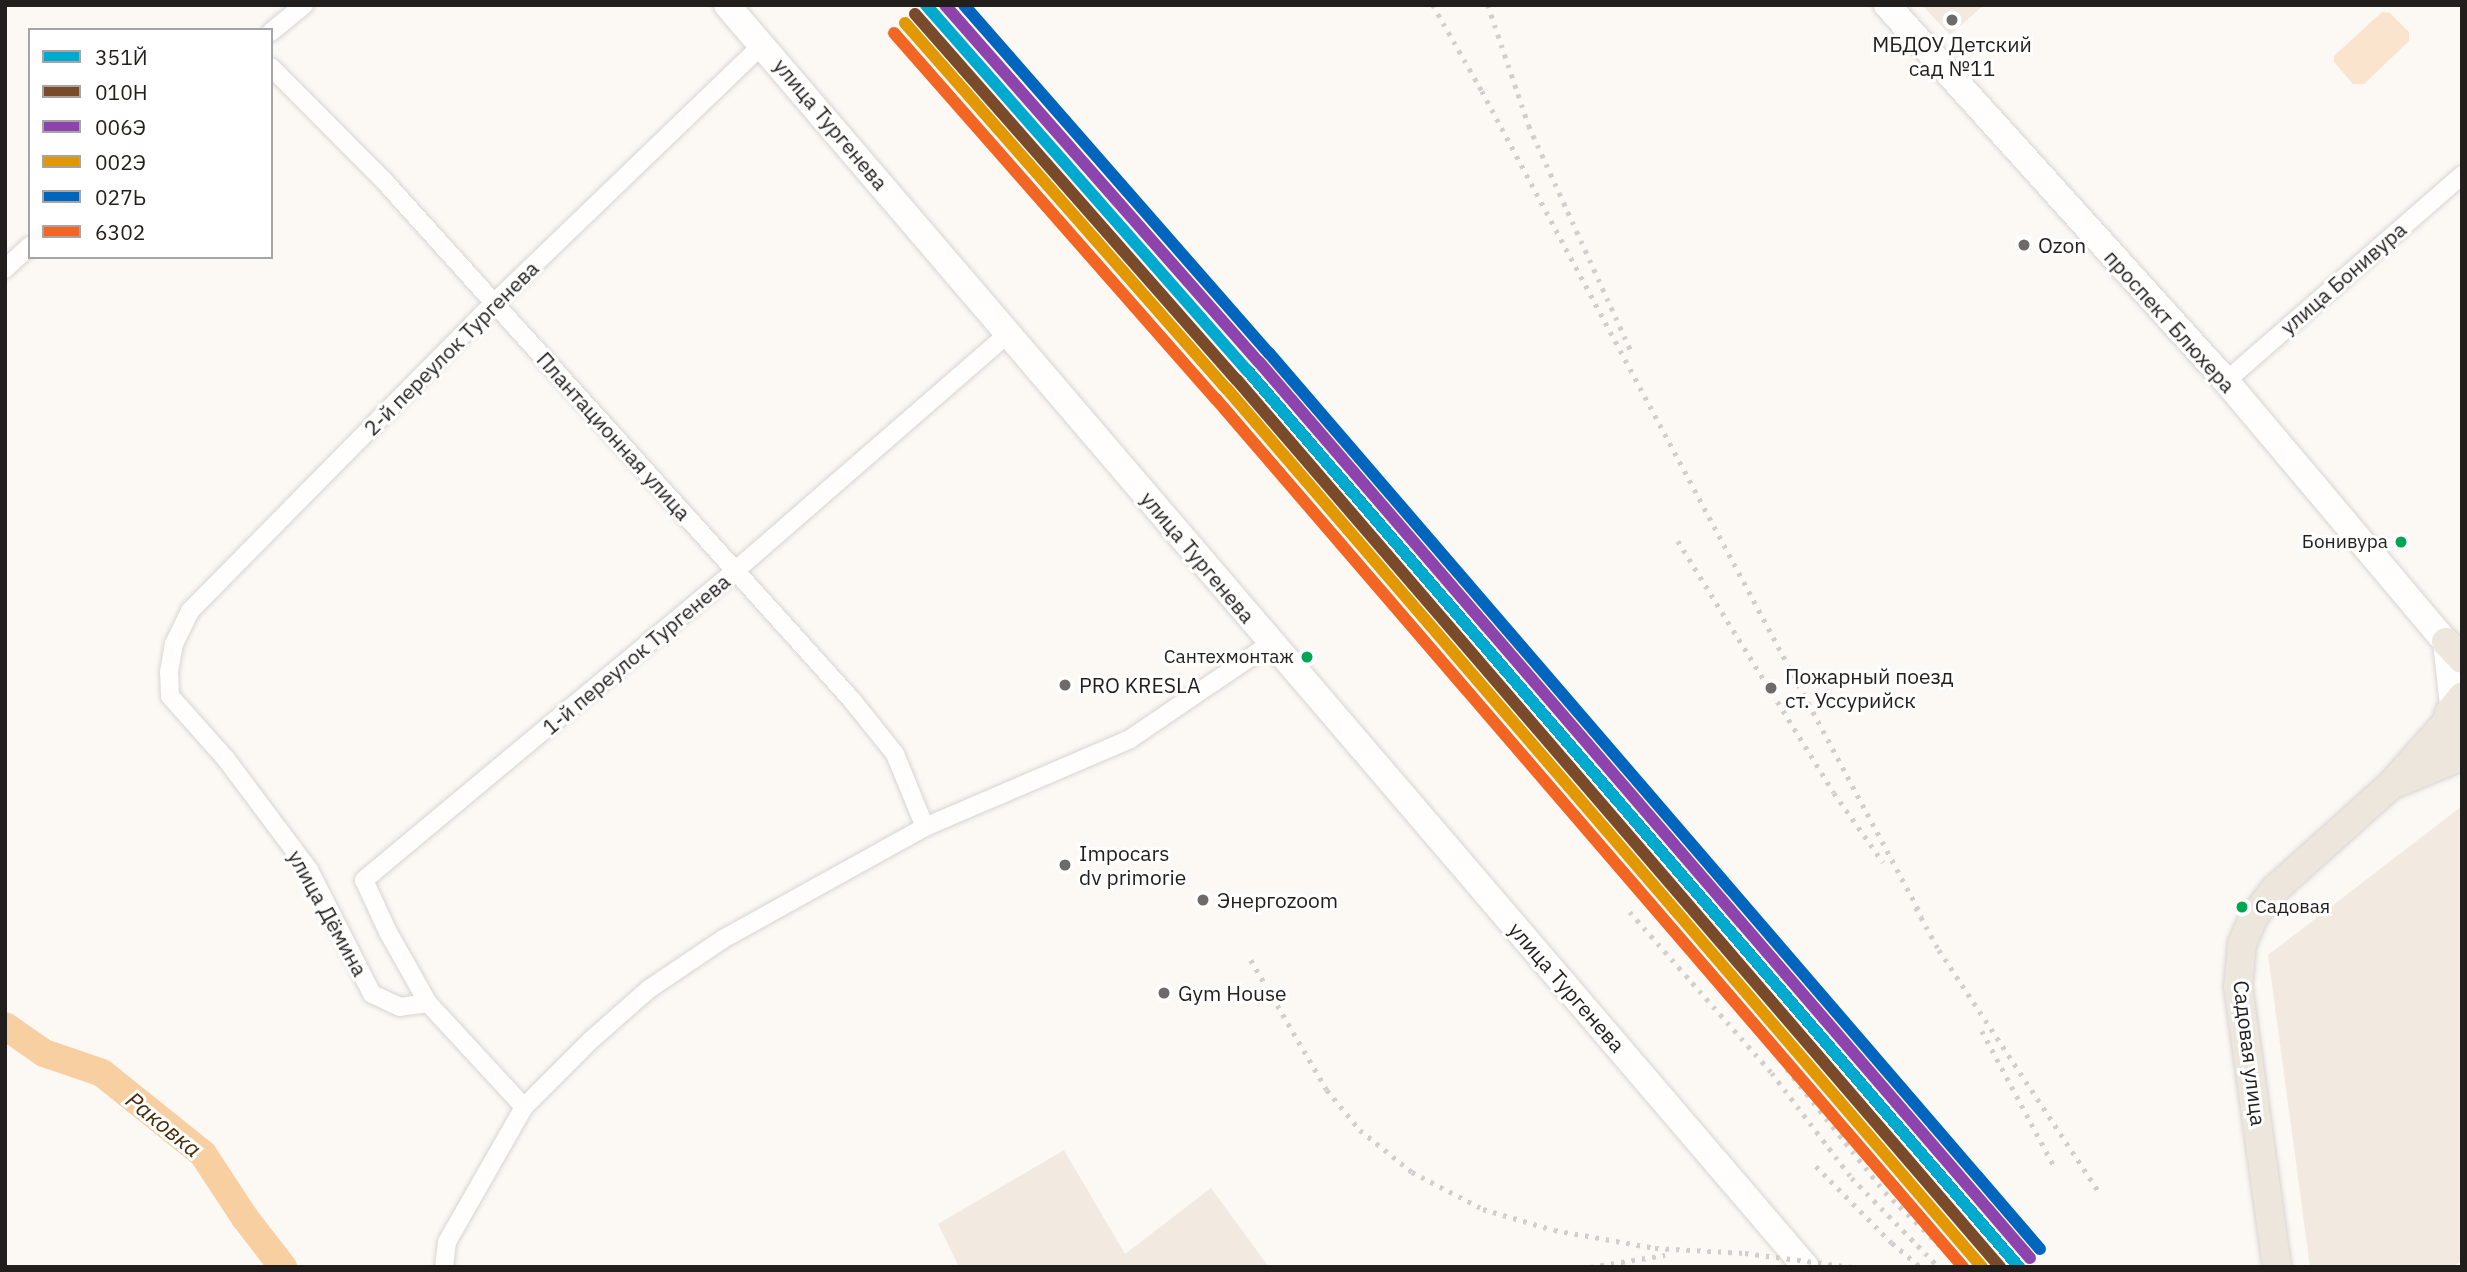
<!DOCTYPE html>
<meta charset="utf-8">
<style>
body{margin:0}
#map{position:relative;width:2467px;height:1272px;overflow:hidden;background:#fcf8f4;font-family:"IBM Plex Sans",sans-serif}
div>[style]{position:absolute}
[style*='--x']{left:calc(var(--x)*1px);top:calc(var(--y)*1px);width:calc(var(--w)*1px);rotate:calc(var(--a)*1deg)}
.built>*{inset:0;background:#f2eae0}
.green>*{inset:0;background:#fae4cd}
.river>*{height:28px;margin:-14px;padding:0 14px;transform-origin:14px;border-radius:14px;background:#f8cfa1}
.roads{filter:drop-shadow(0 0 2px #d8d4d2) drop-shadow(0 0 2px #d8d4d2)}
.street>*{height:18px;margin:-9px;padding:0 9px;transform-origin:9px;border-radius:9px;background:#fffefd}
.secondary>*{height:26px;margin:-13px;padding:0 13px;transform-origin:13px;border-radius:13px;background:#fffefd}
.primary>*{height:28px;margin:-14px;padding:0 14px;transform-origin:14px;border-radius:14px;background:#ede6dd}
.rail>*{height:4.5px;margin-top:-2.25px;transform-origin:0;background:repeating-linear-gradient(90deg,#d1cfce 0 3.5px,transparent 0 10.5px)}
.rail-1>*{height:12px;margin:-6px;padding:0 6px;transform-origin:6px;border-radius:6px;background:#00a9ce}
.rail-2>*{height:12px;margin:-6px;padding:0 6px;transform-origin:6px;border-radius:6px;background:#7a4b2a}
.rail-3>*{height:12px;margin:-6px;padding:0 6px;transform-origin:6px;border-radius:6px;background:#8e44ad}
.rail-4>*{height:12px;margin:-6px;padding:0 6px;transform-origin:6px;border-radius:6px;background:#e29803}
.rail-5>*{height:12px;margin:-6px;padding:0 6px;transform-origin:6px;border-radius:6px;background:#0065bd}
.rail-6>*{height:12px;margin:-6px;padding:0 6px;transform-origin:6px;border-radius:6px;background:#f26522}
.dots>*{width:19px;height:19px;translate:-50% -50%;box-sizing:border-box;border:4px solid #fff;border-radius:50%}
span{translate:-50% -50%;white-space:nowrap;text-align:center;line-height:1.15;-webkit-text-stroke:6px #fff;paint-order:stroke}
.bus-label{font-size:19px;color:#211e1b}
.right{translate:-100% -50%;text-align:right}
.left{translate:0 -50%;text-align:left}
.poi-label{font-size:21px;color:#211e1b}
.street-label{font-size:21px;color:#211e1b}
.water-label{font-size:23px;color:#482c07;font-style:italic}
.frame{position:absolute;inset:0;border:7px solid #211e1b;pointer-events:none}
.legend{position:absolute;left:28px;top:28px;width:245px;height:231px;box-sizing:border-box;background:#fff;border:2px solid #a6a5a4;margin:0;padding:9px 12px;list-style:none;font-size:21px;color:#211e1b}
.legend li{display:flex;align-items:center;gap:14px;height:35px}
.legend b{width:35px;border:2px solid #a6a5a4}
</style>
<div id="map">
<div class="built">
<div style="clip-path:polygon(1922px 5px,1984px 5px,1950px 35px)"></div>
<div style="clip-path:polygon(2462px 806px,2462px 1262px,2449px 1267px,2310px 1267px,2268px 955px)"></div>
<div style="clip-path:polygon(1064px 1150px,1125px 1254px,1211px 1188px,1269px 1267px,959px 1267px,938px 1224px)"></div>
</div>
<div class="green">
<div style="clip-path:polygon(2382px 12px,2390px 13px,2409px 32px,2409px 41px,2364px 84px,2353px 84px,2334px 62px,2334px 56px)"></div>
</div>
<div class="river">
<div style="--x:5;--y:1026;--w:47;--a:34.7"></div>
<div style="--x:44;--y:1053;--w:61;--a:19"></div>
<div style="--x:102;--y:1073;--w:129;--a:38.7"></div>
<div style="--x:203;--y:1154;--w:77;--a:56.7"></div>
<div style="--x:245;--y:1218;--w:62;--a:52.2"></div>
</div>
<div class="roads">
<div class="street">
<div style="--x:271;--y:32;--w:43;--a:-39.3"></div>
<div style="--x:271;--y:67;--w:163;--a:45.2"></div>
<div style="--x:386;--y:183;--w:695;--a:47.98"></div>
<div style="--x:851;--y:699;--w:70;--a:51.3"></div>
<div style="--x:895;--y:754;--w:79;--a:67.7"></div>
<div style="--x:5;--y:269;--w:34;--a:-43"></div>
<div style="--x:2226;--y:381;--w:313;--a:-41.1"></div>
<div style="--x:428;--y:1003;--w:81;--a:-119.4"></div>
<div style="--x:388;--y:932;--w:57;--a:-114.8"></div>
<div style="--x:364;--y:880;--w:483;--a:-39.8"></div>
<div style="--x:735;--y:571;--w:363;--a:-41"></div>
<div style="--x:524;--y:1107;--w:142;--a:-132.7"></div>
<div style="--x:428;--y:1003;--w:28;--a:172"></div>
<div style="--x:400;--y:1007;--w:31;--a:-155"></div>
<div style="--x:372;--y:994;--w:139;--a:-116.9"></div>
<div style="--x:309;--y:870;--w:139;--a:-126.8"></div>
<div style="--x:226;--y:759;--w:84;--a:-131.6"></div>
<div style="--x:170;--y:696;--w:24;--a:-92"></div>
<div style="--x:169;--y:672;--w:28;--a:-80"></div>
<div style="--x:174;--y:644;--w:37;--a:-64"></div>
<div style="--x:190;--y:611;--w:434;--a:-45.4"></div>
<div style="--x:495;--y:302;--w:372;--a:-43.9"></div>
<div style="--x:444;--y:1267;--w:25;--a:-83"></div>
<div style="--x:447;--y:1242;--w:155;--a:-60.3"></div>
<div style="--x:524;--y:1107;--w:93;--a:-45"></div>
<div style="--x:590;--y:1041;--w:79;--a:-41.4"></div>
<div style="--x:649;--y:989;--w:89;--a:-34"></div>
<div style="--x:723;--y:939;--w:231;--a:-29"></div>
<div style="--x:925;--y:827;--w:223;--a:-23.2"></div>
<div style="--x:1130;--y:739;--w:171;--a:-34.2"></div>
</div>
<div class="secondary">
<div style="--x:727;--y:5;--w:1660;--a:49.47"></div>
<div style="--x:1887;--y:5;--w:506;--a:47.96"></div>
<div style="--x:2226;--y:381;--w:341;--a:49.9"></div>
<div style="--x:2446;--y:642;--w:63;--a:83.7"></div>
</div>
<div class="primary">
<div style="--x:2446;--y:642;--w:23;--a:47"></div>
<div style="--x:2451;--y:741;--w:19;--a:-102"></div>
<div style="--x:2447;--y:722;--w:9;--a:-77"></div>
<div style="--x:2449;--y:713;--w:21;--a:-51"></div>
<div style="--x:2399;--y:782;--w:68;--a:-22.4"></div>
<div style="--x:2277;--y:1267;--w:283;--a:-97.9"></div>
<div style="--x:2238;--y:987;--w:43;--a:-84.7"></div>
<div style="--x:2242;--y:944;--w:30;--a:-67"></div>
<div style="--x:2254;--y:916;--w:33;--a:-52"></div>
<div style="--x:2274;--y:890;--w:156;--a:-41.9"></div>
<div style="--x:2390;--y:786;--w:86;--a:-48.3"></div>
</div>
</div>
<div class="rail">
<div style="--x:1433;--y:5;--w:99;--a:60.3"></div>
<div style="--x:1482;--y:91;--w:935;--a:61.93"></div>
<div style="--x:1488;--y:5;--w:128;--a:71.3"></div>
<div style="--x:1529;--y:126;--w:247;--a:65.6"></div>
<div style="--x:1678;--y:541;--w:296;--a:58.2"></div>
<div style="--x:1834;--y:793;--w:85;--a:54.6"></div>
<div style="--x:1916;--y:908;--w:48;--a:61.3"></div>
<div style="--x:1939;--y:950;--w:288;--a:56.5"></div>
<div style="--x:1630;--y:912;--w:215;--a:48.6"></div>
<div style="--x:1772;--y:1073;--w:132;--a:52.7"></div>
<div style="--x:1852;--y:1178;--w:124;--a:45.7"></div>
<div style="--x:1251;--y:960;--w:151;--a:59.7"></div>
<div style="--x:1327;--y:1090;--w:52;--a:50.5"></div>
<div style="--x:1360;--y:1130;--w:67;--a:38.9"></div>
<div style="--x:1412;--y:1172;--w:80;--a:27.5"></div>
<div style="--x:1483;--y:1209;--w:74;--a:16.5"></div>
<div style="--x:1554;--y:1230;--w:103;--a:10.1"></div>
<div style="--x:1655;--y:1248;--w:90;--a:3.2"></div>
<div style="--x:1745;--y:1253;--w:108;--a:7.5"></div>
<div style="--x:1982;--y:1031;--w:151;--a:61.9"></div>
<div style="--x:1787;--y:1069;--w:157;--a:51.5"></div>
<div style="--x:1885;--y:1192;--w:107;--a:44.2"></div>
<div style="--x:1816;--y:1166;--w:108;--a:45.4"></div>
<div style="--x:1892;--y:1243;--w:38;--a:40"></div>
<div style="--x:1590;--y:1267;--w:76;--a:-9.1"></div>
</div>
<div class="rail-1">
<div style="--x:926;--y:5;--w:487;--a:48.7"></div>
<div style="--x:1248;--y:371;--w:1182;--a:49.29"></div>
</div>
<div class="rail-2">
<div style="--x:915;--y:14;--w:487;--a:48.7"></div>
<div style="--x:1237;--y:380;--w:1170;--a:49.3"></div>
</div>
<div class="rail-3">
<div style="--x:945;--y:5;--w:475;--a:48.7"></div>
<div style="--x:1259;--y:362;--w:1182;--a:49.29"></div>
</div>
<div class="rail-4">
<div style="--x:905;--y:23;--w:487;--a:48.7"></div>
<div style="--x:1227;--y:389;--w:1158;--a:49.31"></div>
</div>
<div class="rail-5">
<div style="--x:964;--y:5;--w:463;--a:48.8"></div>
<div style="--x:1269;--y:353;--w:1182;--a:49.29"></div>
</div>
<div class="rail-6">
<div style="--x:894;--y:33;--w:487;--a:48.7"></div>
<div style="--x:1216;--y:399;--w:1145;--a:49.28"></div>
</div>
<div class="dots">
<div style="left:1952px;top:20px;background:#6e6a67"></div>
<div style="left:2024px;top:245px;background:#6e6a67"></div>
<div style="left:2401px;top:542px;background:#00a651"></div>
<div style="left:1307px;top:657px;background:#00a651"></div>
<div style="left:1065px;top:685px;background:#6e6a67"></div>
<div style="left:1771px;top:688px;background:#6e6a67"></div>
<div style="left:1065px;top:865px;background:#6e6a67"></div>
<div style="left:1203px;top:900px;background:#6e6a67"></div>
<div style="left:2242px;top:907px;background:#00a651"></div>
<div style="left:1164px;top:993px;background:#6e6a67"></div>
</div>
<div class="bus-label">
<span class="right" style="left:2388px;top:542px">Бонивура</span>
<span class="right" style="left:1294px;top:657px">Сантехмонтаж</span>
<span class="left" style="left:2255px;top:907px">Садовая</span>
</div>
<div class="poi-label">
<span style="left:1952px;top:56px">МБДОУ Детский<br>сад №11</span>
<span class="left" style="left:2038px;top:245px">Ozon</span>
<span class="left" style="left:1785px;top:688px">Пожарный поезд<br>ст. Уссурийск</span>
<span class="left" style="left:1079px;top:685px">PRO KRESLA</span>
<span class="left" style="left:1079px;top:865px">Impocars<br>dv primorie</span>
<span class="left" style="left:1217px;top:900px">Энергоzoom</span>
<span class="left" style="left:1178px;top:993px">Gym House</span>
</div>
<div class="street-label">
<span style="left:831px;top:124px;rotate:50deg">улица Тургенева</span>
<span style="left:2343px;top:278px;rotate:-41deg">улица Бонивура</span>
<span style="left:2170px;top:321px;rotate:48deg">проспект Блюхера</span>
<span style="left:451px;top:348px;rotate:-45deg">2-й переулок Тургенева</span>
<span style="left:614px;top:436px;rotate:48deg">Плантационная улица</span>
<span style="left:1198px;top:557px;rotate:50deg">улица Тургенева</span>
<span style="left:636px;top:654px;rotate:-40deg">1-й переулок Тургенева</span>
<span style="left:328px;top:913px;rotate:61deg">улица Дёмина</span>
<span style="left:1567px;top:987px;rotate:49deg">улица Тургенева</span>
<span style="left:2250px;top:1053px;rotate:83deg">Садовая улица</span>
</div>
<div class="water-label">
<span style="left:164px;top:1124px;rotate:39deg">Раковка</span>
</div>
<div class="frame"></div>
<ul class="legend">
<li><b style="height:9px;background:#00a9ce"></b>351Й</li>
<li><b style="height:9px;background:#7a4b2a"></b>010Н</li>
<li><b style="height:9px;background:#8e44ad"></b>006Э</li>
<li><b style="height:9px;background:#e29803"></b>002Э</li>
<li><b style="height:9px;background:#0065bd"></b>027Ь</li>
<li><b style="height:9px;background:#f26522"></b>6302</li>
</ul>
</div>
